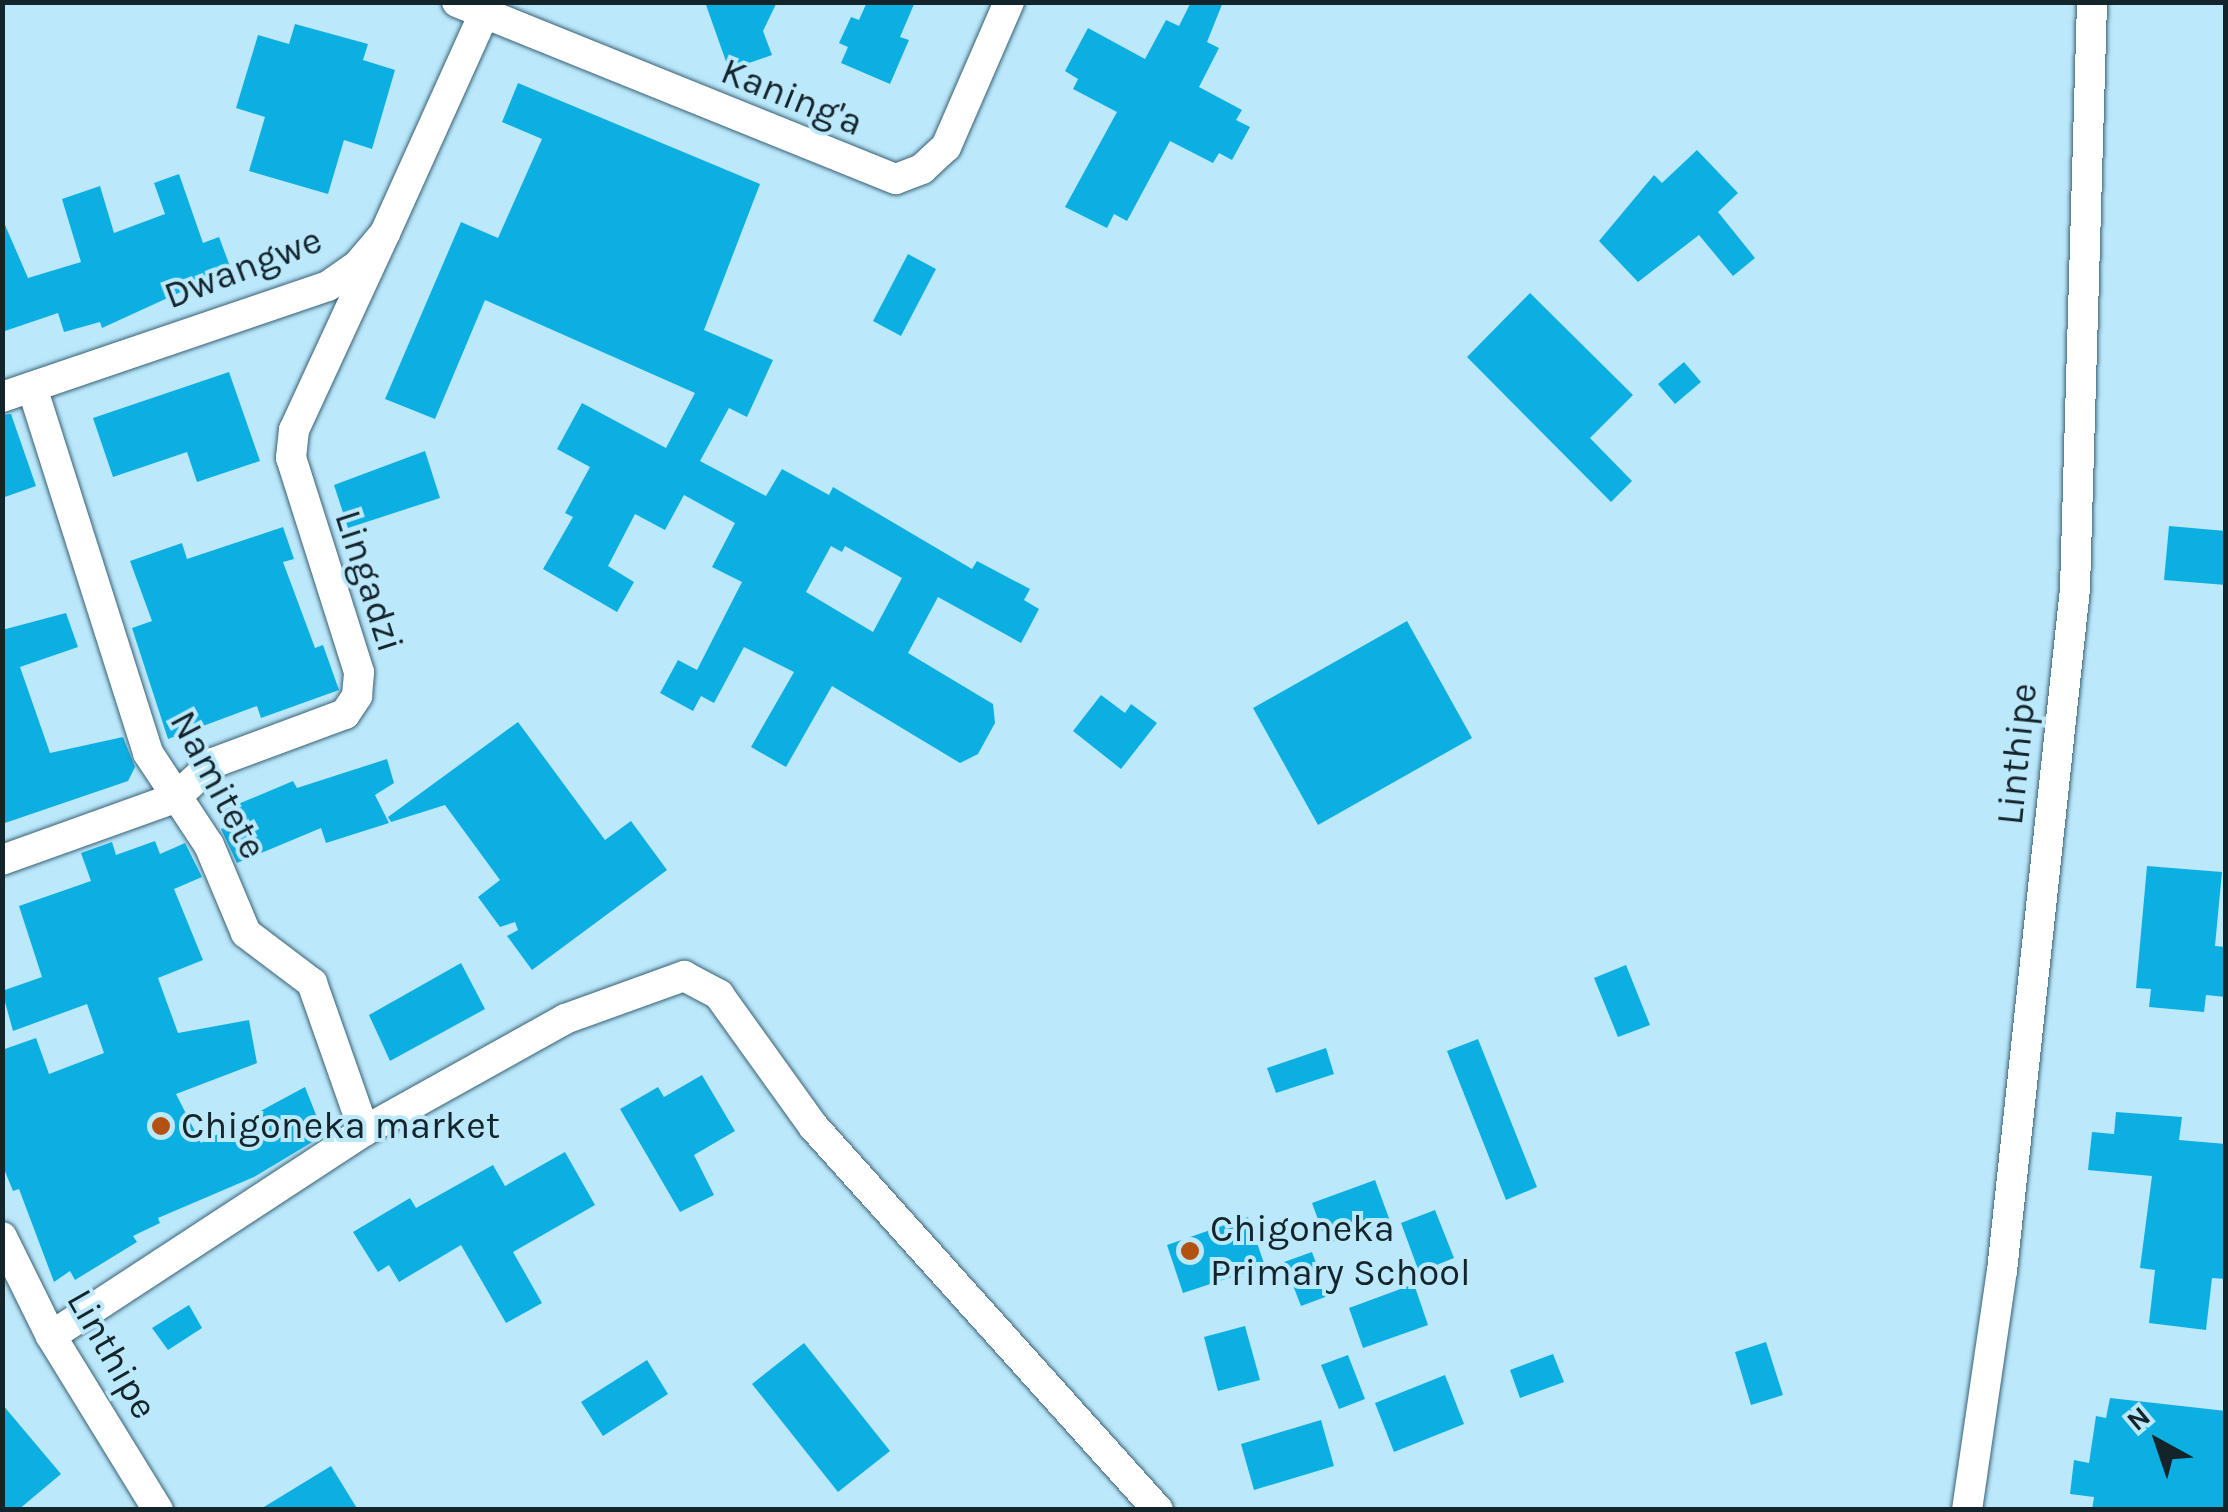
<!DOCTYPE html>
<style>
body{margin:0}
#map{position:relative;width:2228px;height:1512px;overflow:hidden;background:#bce8fc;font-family:Karla,sans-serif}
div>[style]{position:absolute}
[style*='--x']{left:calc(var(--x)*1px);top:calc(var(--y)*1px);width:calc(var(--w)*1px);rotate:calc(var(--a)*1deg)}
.building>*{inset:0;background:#0cafe2}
.roads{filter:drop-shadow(0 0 2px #396173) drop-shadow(0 0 2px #396173)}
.street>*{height:30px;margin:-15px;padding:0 15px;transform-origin:15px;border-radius:15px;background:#fff}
.dots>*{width:28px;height:28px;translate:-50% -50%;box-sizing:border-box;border:5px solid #bce8fc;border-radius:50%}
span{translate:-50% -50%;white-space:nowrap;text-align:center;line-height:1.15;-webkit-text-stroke:8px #bce8fc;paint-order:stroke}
.street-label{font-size:38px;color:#13242b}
.poi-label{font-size:38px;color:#13242b}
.left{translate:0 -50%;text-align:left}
.frame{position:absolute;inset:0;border:5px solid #13242b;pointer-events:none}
.north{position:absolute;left:2108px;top:1392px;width:100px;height:100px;-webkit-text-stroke:8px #bce8fc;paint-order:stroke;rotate:320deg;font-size:28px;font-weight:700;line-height:40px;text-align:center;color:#13242b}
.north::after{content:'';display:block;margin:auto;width:35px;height:45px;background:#13242b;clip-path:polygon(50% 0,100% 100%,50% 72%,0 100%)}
</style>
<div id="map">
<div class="building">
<div style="clip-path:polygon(705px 2px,777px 2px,763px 31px,772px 55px,729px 70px)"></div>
<div style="clip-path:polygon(867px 2px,915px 2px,900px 37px,909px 40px,890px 84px,841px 63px,848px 47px,839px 43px,851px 17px,859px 20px)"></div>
<div style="clip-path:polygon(1191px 2px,1223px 2px,1207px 42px,1219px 48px,1199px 87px,1242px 110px,1236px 120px,1250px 127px,1232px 160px,1219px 153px,1213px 163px,1170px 141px,1127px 221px,1114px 214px,1107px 228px,1065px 207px,1117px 112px,1073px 89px,1078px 79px,1065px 71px,1088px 28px,1145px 59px,1166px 20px,1179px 26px)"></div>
<div style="clip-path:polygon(295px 24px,368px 44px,363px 60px,395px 70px,372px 149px,344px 140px,328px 194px,249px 171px,265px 117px,236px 108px,258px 35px,289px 44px)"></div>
<div style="clip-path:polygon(evenodd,518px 83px,760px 184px,704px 330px,773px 360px,747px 417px,729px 408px,700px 461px,766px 496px,782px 469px,829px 495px,833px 487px,972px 569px,977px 561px,1030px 589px,1024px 600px,1039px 609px,1021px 643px,938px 597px,908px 653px,993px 704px,995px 723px,978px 754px,960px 763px,832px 686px,786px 767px,751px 747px,794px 672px,744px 647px,714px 703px,701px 696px,693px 711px,660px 693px,678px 660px,697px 670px,742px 582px,712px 567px,735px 523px,684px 495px,665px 530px,635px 514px,608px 566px,634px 582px,617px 612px,543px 569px,573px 517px,565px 513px,590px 467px,557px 449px,582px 403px,666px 448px,695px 393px,485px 300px,435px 419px,385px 399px,461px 222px,498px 238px,542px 139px,502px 122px,518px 83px,831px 546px,842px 552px,845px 546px,902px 578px,873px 632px,806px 592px,831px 546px)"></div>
<div style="clip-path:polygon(1697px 150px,1738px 193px,1718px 212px,1755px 258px,1733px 276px,1699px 235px,1638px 282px,1599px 241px,1654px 175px,1662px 183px)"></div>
<div style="clip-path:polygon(179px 174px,203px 243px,219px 237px,231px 269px,102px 328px,100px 322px,64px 332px,58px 313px,2px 332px,2px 218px,28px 278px,81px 262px,62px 199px,100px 186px,114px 233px,165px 214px,154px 183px)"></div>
<div style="clip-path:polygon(908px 254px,936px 269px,901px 336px,873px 321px)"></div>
<div style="clip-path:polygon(1530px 293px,1633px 395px,1590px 438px,1632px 481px,1611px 502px,1467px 357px)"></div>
<div style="clip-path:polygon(1684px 362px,1701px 382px,1675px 404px,1658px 384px)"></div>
<div style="clip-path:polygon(229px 372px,260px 461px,197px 482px,187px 452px,113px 477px,93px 418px)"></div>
<div style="clip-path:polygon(11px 414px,36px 486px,2px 498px,2px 415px)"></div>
<div style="clip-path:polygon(425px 451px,440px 498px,348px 528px,334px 485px)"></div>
<div style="clip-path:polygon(2169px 526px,2226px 531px,2226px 585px,2164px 580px)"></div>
<div style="clip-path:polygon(283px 527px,294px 559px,283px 562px,315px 648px,323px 645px,339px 690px,261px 718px,257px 706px,168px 739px,132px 628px,152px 621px,130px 561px,182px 543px,187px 559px)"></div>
<div style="clip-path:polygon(66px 613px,78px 647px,20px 667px,50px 753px,123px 737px,135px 767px,128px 781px,2px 824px,2px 630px)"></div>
<div style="clip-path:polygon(1407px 621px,1472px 738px,1318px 825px,1253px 708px)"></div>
<div style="clip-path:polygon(1101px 695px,1125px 713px,1131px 704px,1157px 723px,1121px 769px,1073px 731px)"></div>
<div style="clip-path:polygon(518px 722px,605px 840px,631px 821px,667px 870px,532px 970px,507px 936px,518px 930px,515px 922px,500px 927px,478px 897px,500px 880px,445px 805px,391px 822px,388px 817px)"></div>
<div style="clip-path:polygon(387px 759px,394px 783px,375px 795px,389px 823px,326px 843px,321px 828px,237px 863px,221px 829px,230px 825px,224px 810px,293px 781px,297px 788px)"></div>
<div style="clip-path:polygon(155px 841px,160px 854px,185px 843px,202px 877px,174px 889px,203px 960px,158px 978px,178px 1033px,249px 1020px,257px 1063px,176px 1094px,201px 1143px,305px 1087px,324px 1135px,254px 1177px,158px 1218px,160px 1223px,133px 1236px,137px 1242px,75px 1280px,70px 1271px,54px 1282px,19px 1189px,13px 1191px,2px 1164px,2px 1050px,36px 1038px,49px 1074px,104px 1053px,87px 1004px,13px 1031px,2px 991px,42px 977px,19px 906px,91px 881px,81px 853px,112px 842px,116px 855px)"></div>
<div style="clip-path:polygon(2147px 866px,2222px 872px,2215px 946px,2226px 947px,2226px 997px,2206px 995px,2204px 1012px,2149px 1007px,2151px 989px,2136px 988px)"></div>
<div style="clip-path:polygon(461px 963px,485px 1009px,390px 1061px,369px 1015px)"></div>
<div style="clip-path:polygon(1626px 965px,1650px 1025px,1618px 1037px,1594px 978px)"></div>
<div style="clip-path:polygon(1478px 1039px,1537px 1187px,1506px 1200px,1447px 1051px)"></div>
<div style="clip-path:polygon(1326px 1048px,1334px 1074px,1276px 1093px,1267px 1068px)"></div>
<div style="clip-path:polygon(702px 1075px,735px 1131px,694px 1155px,714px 1195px,680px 1212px,620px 1109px,658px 1087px,664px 1097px)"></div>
<div style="clip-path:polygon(2116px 1112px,2182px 1117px,2179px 1140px,2226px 1144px,2226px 1279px,2212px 1278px,2206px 1330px,2149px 1323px,2155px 1270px,2140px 1268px,2152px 1176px,2088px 1170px,2092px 1132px,2114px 1134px)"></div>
<div style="clip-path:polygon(565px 1152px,595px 1205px,513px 1252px,542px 1303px,506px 1323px,461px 1245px,399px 1282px,389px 1265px,378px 1272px,353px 1232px,410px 1198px,416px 1208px,493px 1165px,505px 1186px)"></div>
<div style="clip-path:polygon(1375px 1180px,1390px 1221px,1327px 1244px,1312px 1203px)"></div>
<div style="clip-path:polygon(1435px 1210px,1454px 1258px,1419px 1272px,1401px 1223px)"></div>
<div style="clip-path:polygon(1248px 1217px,1265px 1266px,1183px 1293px,1167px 1245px)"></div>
<div style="clip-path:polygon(1312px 1252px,1328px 1296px,1301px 1306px,1284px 1262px)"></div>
<div style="clip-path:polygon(1414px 1284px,1428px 1325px,1363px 1348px,1349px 1308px)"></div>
<div style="clip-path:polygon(189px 1305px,202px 1328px,168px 1350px,152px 1328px)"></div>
<div style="clip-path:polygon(1245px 1326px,1260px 1380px,1218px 1391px,1204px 1337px)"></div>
<div style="clip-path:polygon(1766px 1342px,1783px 1395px,1751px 1405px,1735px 1352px)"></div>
<div style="clip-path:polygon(804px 1343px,890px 1451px,838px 1492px,752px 1384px)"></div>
<div style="clip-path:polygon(1553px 1354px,1564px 1382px,1520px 1398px,1510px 1370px)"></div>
<div style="clip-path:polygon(1348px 1355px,1365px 1399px,1339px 1409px,1321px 1365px)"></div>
<div style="clip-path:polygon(647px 1360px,668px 1394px,603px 1436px,581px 1402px)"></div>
<div style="clip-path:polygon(1445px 1375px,1464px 1424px,1394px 1452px,1375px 1403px)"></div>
<div style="clip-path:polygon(2110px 1398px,2226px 1411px,2226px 1510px,2092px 1510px,2094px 1497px,2070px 1494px,2074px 1460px,2089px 1463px,2096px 1416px,2106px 1418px)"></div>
<div style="clip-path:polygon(2px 1404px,61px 1474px,18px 1510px,2px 1510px)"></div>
<div style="clip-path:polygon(1321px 1420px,1334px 1466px,1254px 1490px,1241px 1444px)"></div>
<div style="clip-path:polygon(331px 1466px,358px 1510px,259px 1510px)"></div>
</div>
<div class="roads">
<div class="street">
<div style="--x:457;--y:2;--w:473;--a:22"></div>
<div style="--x:896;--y:179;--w:28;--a:-21"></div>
<div style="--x:922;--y:169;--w:33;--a:-43"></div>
<div style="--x:946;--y:147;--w:158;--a:-66.5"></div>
<div style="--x:32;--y:387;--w:384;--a:72.4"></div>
<div style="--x:148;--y:753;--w:110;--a:56.5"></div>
<div style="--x:209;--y:845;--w:95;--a:67.2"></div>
<div style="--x:246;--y:933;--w:83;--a:37.1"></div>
<div style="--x:312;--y:983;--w:157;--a:70.6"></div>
<div style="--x:2;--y:397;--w:344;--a:-18.8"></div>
<div style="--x:328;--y:286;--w:37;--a:-35"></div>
<div style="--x:358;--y:265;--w:42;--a:-49.8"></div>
<div style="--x:385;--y:233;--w:240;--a:-65.7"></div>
<div style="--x:2;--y:860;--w:184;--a:-19.7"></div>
<div style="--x:175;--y:798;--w:52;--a:-42.6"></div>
<div style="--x:213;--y:763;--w:141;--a:-20.4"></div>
<div style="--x:345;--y:714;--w:22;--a:-56"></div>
<div style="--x:357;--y:696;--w:24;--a:-85"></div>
<div style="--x:359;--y:672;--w:225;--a:-107.6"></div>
<div style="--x:291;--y:458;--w:28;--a:-84"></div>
<div style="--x:294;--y:430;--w:217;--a:-65.2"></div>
<div style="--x:2;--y:1237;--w:110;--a:63.7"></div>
<div style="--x:51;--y:1336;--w:204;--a:58.4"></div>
<div style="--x:51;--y:1336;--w:374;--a:-33.2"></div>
<div style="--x:364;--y:1131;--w:230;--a:-29.1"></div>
<div style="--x:565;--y:1019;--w:127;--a:-19.9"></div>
<div style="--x:684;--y:976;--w:40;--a:28"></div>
<div style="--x:719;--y:995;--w:161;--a:54.3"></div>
<div style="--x:813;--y:1126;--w:516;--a:48.06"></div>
<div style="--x:1967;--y:1510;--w:242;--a:-81.7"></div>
<div style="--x:2002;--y:1271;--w:686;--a:-83.89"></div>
<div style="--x:2075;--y:589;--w:587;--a:-88.34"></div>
</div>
</div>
<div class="dots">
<div style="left:161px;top:1126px;background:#b35210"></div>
<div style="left:1190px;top:1251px;background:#b35210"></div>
</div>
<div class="street-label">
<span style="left:792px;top:97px;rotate:22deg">Kaning'a</span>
<span style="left:243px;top:268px;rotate:-21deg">Dwangwe</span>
<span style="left:369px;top:581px;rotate:72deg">Lingadzi</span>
<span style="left:2017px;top:754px;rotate:-84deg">Linthipe</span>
<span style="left:218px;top:785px;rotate:62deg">Namitete</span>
<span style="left:112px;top:1354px;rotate:60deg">Linthipe</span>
</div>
<div class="poi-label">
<span class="left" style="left:181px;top:1126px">Chigoneka market</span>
<span class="left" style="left:1210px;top:1251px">Chigoneka<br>Primary School</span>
</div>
<div class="frame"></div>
<div class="north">N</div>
</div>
